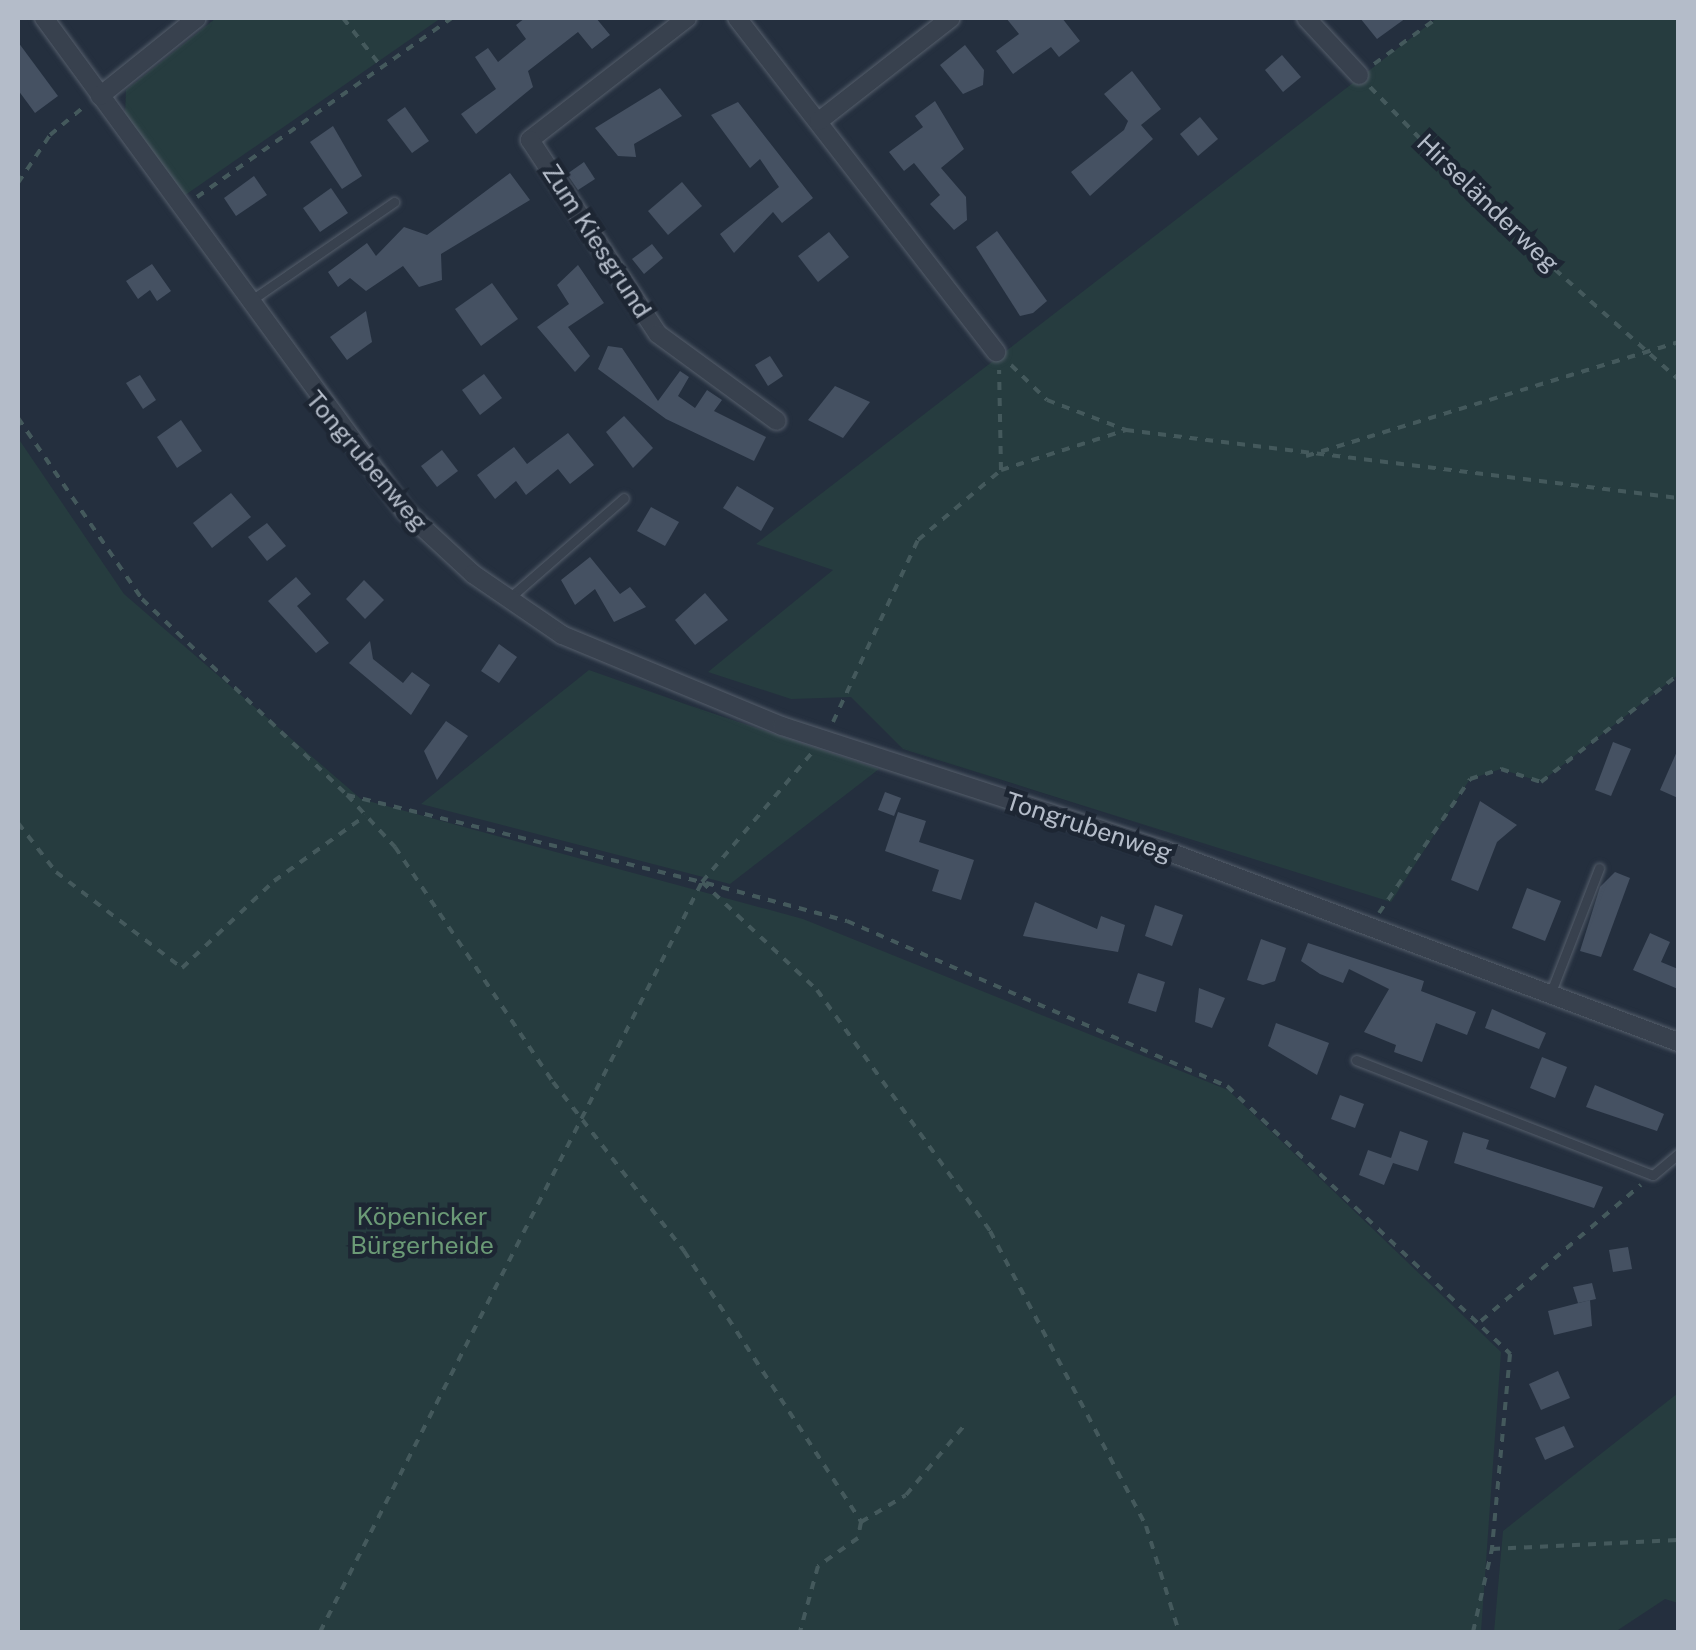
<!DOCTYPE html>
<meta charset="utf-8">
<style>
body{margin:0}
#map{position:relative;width:1696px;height:1650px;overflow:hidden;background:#242f3e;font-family:"Public Sans",sans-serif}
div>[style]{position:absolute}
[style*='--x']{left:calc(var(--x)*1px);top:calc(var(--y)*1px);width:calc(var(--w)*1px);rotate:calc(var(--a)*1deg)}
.green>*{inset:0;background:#263c3f}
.building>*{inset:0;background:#455162}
.path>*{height:4px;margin-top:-2px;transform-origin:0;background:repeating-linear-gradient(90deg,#44595c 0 8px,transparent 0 16px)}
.roads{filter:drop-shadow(0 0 2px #565f6c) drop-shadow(0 0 2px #565f6c)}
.lane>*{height:9px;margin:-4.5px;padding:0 4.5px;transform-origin:4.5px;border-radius:4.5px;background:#38414e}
.street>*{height:18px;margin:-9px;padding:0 9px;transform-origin:9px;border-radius:9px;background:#38414e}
span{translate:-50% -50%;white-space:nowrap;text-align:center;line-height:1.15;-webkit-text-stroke:9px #1d2633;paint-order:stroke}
.street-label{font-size:25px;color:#b4bcc9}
.park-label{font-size:25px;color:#6b9a76}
.frame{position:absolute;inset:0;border:20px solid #b4bcc9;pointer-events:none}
</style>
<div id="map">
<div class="green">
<div style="clip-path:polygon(216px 18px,441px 18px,178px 200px,125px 116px,126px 90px)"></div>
<div style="clip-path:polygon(1437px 18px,1678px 18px,1678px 675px,1541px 782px,1501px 769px,1470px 779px,1391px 902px,903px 749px,851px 697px,791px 699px,708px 672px,833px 570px,756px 544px)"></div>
<div style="clip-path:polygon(18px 438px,124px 594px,361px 799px,803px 919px,1228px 1090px,1501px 1352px,1481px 1632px,18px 1632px)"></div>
<div style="clip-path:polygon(589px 670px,691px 706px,879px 769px,730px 884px,421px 804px)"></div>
<div style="clip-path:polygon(1678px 1393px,1678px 1603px,1665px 1599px,1615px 1632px,1494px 1632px,1503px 1531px)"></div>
</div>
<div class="building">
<div style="clip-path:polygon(525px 18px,596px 18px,610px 35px,592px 49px,578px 32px,528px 71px,533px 87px,476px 134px,461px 114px,496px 89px,475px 57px,488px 48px,498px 62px,526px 39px,516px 25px)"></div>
<div style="clip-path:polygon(1006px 18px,1062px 18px,1080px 41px,1059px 57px,1051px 47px,1013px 74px,996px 51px,1019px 34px)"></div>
<div style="clip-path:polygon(1360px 18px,1406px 18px,1377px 39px)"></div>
<div style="clip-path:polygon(18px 42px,58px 96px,35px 113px,18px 90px)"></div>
<div style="clip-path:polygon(965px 45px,984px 70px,983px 85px,963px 94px,940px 65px)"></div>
<div style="clip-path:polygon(1282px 55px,1301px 77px,1283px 92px,1265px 70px)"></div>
<div style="clip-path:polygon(1132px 71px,1161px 109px,1141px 125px,1153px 139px,1090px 196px,1071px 172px,1124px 130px,1128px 121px,1104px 94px)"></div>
<div style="clip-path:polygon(660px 88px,682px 116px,634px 144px,636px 157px,618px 156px,595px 128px)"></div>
<div style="clip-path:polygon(935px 101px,964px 149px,941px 168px,966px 197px,967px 220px,954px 230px,930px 204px,940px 195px,914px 163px,904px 171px,889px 152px,923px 127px,915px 116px)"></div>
<div style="clip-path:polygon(738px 102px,813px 198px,782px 223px,773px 212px,734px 253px,720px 234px,779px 187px,760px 159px,750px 168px,711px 115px)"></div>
<div style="clip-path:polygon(405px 107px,429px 141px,412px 153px,387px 120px)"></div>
<div style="clip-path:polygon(1200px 117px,1218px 139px,1198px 156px,1180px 134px)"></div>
<div style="clip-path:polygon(333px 126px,362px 176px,342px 189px,310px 142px)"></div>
<div style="clip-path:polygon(584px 162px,595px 179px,578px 190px,567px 174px)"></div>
<div style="clip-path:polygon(510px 173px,530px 200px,441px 254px,442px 280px,419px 287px,403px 266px,366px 291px,350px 278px,338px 287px,328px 272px,367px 243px,376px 256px,404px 227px,427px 235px)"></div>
<div style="clip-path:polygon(254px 176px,267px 195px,236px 216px,224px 198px)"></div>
<div style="clip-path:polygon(682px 182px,702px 206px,668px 235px,648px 211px)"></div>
<div style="clip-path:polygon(331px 188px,348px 213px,320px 232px,303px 208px)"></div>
<div style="clip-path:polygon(997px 231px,1047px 301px,1033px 313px,1020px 316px,976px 247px)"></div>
<div style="clip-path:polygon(829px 232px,849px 257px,818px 282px,798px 256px)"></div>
<div style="clip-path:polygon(652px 244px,663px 258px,644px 274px,632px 259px)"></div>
<div style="clip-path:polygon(152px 264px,171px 291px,157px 301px,150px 290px,138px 299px,126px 281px)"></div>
<div style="clip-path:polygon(578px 265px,604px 303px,568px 327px,590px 356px,575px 372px,537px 327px,569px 304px,557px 285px)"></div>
<div style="clip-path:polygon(492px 283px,518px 319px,481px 346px,455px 309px)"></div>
<div style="clip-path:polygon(366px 311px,372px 342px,347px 360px,330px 337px)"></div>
<div style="clip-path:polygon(608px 346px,622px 348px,658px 401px,680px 371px,689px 377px,678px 396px,695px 408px,707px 390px,722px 400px,714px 411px,766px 437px,754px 461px,666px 419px,598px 369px)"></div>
<div style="clip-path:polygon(770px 356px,783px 376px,768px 386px,755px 365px)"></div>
<div style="clip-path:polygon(484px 374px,502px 398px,480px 415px,462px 390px)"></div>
<div style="clip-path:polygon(140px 375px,156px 400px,143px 409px,126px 383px)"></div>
<div style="clip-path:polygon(835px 386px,870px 402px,843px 438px,808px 420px)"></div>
<div style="clip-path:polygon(624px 416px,653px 448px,633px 468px,606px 432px)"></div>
<div style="clip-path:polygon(181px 420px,202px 451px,177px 468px,157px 437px)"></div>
<div style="clip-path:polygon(568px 433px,594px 465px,570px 484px,558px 469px,526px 495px,516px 481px,495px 499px,477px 475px,514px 447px,527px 464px)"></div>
<div style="clip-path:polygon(442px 450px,458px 471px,437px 487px,421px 466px)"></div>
<div style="clip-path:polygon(737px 486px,774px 508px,761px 531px,723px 508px)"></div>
<div style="clip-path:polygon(231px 493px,251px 517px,212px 548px,193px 523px)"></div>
<div style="clip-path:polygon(651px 507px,679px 522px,665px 546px,637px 531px)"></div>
<div style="clip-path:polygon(267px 523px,286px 546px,267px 561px,248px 537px)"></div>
<div style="clip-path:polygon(590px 557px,620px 594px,630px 587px,646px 607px,614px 622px,595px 589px,575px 605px,561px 580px)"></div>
<div style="clip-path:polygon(296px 577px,311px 594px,297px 606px,329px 643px,316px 653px,268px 601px)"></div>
<div style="clip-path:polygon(364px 580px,384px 600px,365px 619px,346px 599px)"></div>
<div style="clip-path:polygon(705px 593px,728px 620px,695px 645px,675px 620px)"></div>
<div style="clip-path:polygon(370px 641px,373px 659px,403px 683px,412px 672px,430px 685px,411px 715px,349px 663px)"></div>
<div style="clip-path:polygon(499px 644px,517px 657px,499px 683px,481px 671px)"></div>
<div style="clip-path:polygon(446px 721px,468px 736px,437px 780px,424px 751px)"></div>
<div style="clip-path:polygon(1613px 742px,1631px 749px,1611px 796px,1595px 790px)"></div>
<div style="clip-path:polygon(1678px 749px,1678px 798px,1660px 790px)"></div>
<div style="clip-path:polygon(885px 792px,901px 798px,894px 816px,878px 810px)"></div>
<div style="clip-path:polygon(1480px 801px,1517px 825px,1497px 842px,1478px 891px,1451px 880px)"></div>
<div style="clip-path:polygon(898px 812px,926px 821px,919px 842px,974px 860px,961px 900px,932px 891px,939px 870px,885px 851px)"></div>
<div style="clip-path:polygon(1615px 872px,1630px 878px,1601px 957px,1580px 951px,1600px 887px)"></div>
<div style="clip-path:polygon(1527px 888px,1561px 901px,1545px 941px,1512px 928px)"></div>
<div style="clip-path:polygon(1035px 902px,1097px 929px,1101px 916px,1125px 925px,1118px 952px,1023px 936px)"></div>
<div style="clip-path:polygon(1155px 905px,1183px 915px,1172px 946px,1145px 936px)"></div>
<div style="clip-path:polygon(1650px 933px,1670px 942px,1661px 962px,1678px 969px,1678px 989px,1633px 970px)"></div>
<div style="clip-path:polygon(1261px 939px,1286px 948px,1275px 981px,1263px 985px,1247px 980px)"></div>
<div style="clip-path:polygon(1308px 943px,1424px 981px,1421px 991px,1476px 1012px,1467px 1035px,1436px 1023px,1422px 1062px,1394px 1052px,1396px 1045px,1364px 1032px,1389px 989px,1349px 969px,1343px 983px,1320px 974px,1301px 961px)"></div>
<div style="clip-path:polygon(1138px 973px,1165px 982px,1156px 1012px,1128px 1003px)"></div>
<div style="clip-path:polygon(1199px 988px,1225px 998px,1212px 1028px,1195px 1022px)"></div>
<div style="clip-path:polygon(1492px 1009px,1546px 1033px,1539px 1049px,1485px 1028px)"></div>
<div style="clip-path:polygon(1276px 1023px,1329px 1043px,1317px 1075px,1268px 1046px)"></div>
<div style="clip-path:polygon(1542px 1057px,1567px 1067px,1555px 1098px,1530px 1088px)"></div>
<div style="clip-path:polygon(1595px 1085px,1664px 1114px,1657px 1131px,1586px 1107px)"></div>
<div style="clip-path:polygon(1340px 1095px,1364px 1104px,1355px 1128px,1331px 1119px)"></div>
<div style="clip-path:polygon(1400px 1131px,1428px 1141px,1418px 1171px,1393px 1163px,1384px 1185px,1359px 1175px,1368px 1150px,1391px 1158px)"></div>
<div style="clip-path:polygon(1463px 1132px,1489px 1140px,1486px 1149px,1603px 1187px,1594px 1208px,1454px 1163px)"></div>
<div style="clip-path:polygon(1628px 1247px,1632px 1269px,1613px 1272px,1609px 1250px)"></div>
<div style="clip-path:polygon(1592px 1283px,1596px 1299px,1578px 1303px,1573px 1287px)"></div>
<div style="clip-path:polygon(1590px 1300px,1592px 1326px,1554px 1335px,1548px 1311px)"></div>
<div style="clip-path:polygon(1558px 1371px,1570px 1398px,1541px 1410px,1529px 1384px)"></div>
<div style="clip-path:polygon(1564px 1426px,1574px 1447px,1545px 1460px,1535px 1438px)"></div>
</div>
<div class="path">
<div style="--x:343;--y:18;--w:60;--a:51.8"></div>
<div style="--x:1374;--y:64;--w:78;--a:-36.1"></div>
<div style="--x:1370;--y:87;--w:180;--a:45.9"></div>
<div style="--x:1495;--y:216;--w:245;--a:41.7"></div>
<div style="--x:18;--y:183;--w:58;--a:-56.3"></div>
<div style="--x:50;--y:135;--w:47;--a:-39.8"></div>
<div style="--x:197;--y:197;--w:312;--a:-35.1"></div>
<div style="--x:1011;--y:365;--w:50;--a:44.2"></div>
<div style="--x:1047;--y:400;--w:85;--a:20.8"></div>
<div style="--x:18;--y:418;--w:219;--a:55.6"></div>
<div style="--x:142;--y:599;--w:284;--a:43.7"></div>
<div style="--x:347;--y:795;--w:366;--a:13.8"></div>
<div style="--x:702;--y:882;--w:158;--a:43.2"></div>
<div style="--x:817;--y:990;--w:297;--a:54.3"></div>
<div style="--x:990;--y:1231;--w:334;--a:62.1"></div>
<div style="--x:1146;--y:1526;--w:111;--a:72.7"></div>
<div style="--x:1306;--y:456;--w:389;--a:-17"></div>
<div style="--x:1001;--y:470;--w:131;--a:-17.7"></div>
<div style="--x:1126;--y:430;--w:556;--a:7.02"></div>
<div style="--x:833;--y:722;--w:201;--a:-65"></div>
<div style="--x:918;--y:540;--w:109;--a:-40.1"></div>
<div style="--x:1001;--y:470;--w:100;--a:-91.1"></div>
<div style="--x:347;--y:795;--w:71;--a:47.3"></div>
<div style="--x:395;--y:847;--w:283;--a:56.1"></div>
<div style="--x:553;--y:1082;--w:214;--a:52.2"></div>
<div style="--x:684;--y:1251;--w:324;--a:56.8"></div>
<div style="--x:861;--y:1522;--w:16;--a:101"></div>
<div style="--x:858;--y:1538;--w:49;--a:145"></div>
<div style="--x:818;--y:1566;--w:68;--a:105.3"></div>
<div style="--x:18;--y:823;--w:62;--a:52.2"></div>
<div style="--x:56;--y:872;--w:158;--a:37.3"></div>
<div style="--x:182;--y:968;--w:127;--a:-43.4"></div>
<div style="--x:274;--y:881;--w:112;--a:-35.5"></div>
<div style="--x:706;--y:883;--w:146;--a:15.1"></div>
<div style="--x:847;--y:921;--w:414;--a:23.5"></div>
<div style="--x:1227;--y:1086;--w:390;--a:43.4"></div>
<div style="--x:1510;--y:1354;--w:196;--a:95.3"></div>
<div style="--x:1379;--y:913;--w:162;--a:-55.8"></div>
<div style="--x:1470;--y:779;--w:33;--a:-18"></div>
<div style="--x:1501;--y:769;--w:42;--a:18"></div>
<div style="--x:1541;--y:782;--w:174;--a:-38"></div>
<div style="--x:1481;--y:1321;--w:210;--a:-40.4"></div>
<div style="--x:861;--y:1522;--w:52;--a:-31"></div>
<div style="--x:906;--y:1495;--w:89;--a:-50"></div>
<div style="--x:320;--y:1632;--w:842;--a:-63.01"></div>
<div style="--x:702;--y:882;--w:168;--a:-49.6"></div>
<div style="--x:1473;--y:1632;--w:85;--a:-77.1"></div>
<div style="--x:1492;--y:1549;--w:186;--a:-2.8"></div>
</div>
<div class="roads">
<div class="lane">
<div style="--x:250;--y:301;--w:175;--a:-34.5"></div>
<div style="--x:507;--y:600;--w:155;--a:-41.1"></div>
<div style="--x:1551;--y:992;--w:133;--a:-68.8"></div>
<div style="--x:1356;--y:1060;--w:318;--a:21.2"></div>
<div style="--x:1653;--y:1175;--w:33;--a:-40"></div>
</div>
<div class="street">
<div style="--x:44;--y:18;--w:611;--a:53.79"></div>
<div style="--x:405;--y:511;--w:93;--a:42.8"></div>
<div style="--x:473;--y:574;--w:108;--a:34.4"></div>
<div style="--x:562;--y:635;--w:238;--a:22.5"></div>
<div style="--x:782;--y:726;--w:402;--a:18"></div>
<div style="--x:1164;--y:850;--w:549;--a:20.48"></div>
<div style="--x:687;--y:18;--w:199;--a:142.2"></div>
<div style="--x:530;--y:140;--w:232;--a:56.6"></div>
<div style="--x:658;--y:334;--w:147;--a:36.2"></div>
<div style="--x:737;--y:18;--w:423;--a:52.2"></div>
<div style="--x:1306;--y:18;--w:78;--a:47.1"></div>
<div style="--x:100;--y:96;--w:124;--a:-38.8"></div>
<div style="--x:819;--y:121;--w:167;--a:-38"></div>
</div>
</div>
<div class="street-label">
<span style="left:1488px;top:203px;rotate:44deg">Hirseländerweg</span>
<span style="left:597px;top:241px;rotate:57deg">Zum Kiesgrund</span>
<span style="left:367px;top:461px;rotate:50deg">Tongrubenweg</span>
<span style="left:1089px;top:827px;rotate:18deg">Tongrubenweg</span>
</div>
<div class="park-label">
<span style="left:422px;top:1231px">Köpenicker<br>Bürgerheide</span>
</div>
<div class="frame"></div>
</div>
